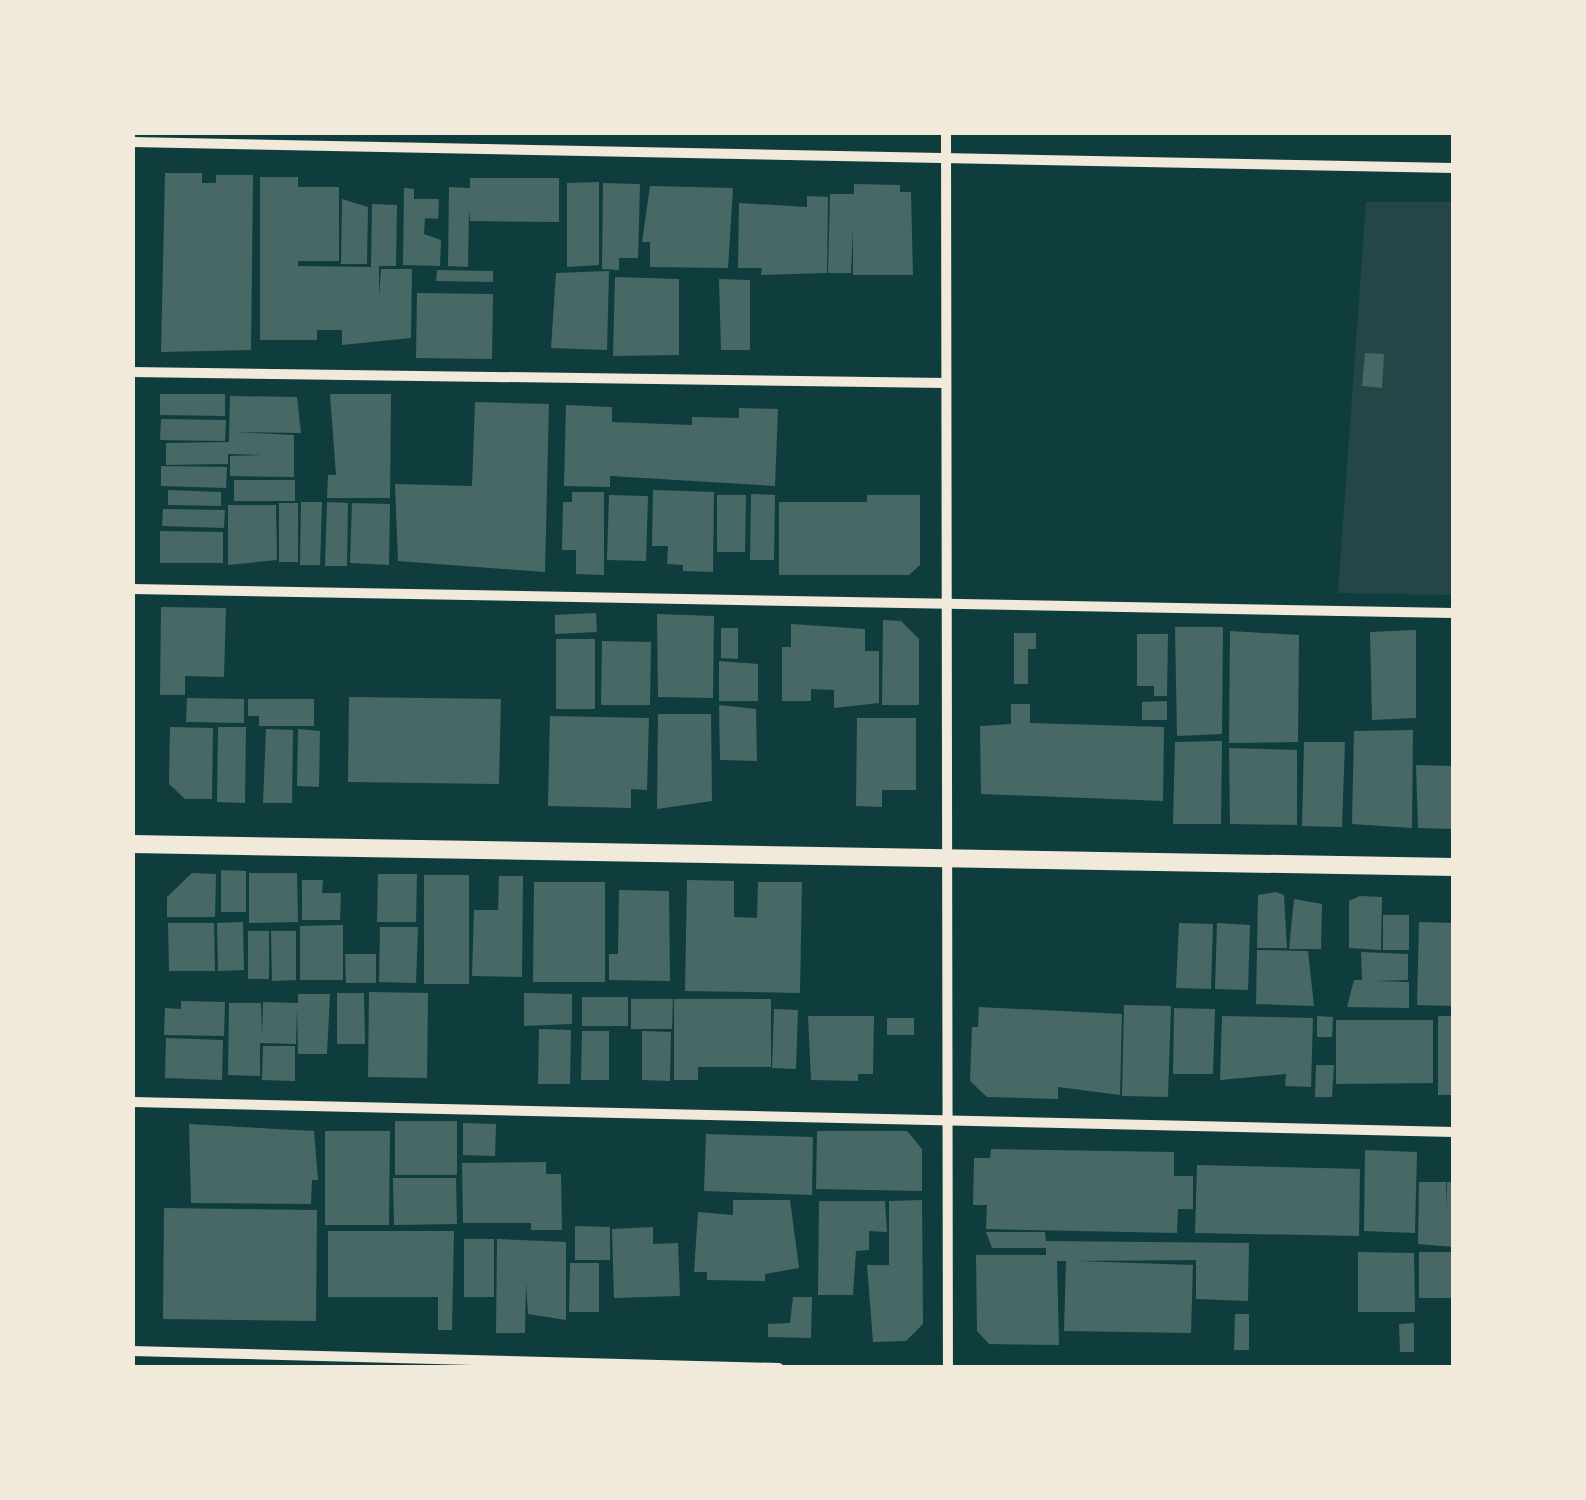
<!DOCTYPE html>
<style>
body{margin:0}
#map{position:relative;width:1586px;height:1500px;overflow:hidden;background:#0f3d3e;font-family:"PT Serif",serif}
div>[style]{position:absolute}
[style*='--x']{left:calc(var(--x)*1px);top:calc(var(--y)*1px);width:calc(var(--w)*1px);rotate:calc(var(--a)*1deg)}
.green>*{inset:0;background:#244646}
.building>*{inset:0;background:#486865}
.minor>*{height:10px;margin:-5px;padding:0 5px;transform-origin:5px;border-radius:5px;background:#f1e9da}
.tertiary>*{height:18px;margin:-9px;padding:0 9px;transform-origin:9px;border-radius:9px;background:#f1e9da}
span{translate:-50% -50%;white-space:nowrap;text-align:center;line-height:1.15;-webkit-text-stroke:10px #f1e9da;paint-order:stroke}
.frame{position:absolute;inset:0;border:135px solid #f1e9da;pointer-events:none}
</style>
<div id="map">
<div class="green">
<div style="clip-path:polygon(1366px 202px,1453px 202px,1453px 595px,1338px 593px)"></div>
</div>
<div class="building">
<div style="clip-path:polygon(165px 173px,202px 173px,202px 183px,216px 183px,216px 175px,253px 175px,251px 350px,161px 352px)"></div>
<div style="clip-path:polygon(260px 177px,298px 177px,298px 187px,339px 187px,339px 261px,298px 261px,298px 266px,371px 267px,372px 204px,397px 205px,396px 266px,379px 266px,379px 296px,381px 269px,412px 269px,411px 338px,342px 345px,342px 330px,317px 330px,317px 340px,260px 340px)"></div>
<div style="clip-path:polygon(470px 178px,559px 178px,559px 222px,470px 221px,469px 208px,468px 267px,448px 266px,449px 187px,470px 188px)"></div>
<div style="clip-path:polygon(599px 182px,599px 265px,567px 267px,567px 183px)"></div>
<div style="clip-path:polygon(603px 183px,640px 184px,638px 258px,619px 258px,619px 270px,602px 269px)"></div>
<div style="clip-path:polygon(854px 184px,900px 185px,900px 192px,911px 192px,913px 275px,853px 275px,853px 230px,851px 273px,828px 273px,830px 194px,854px 194px)"></div>
<div style="clip-path:polygon(650px 186px,733px 188px,728px 268px,650px 267px,650px 242px,642px 242px)"></div>
<div style="clip-path:polygon(404px 188px,414px 189px,414px 199px,439px 199px,438px 219px,425px 218px,424px 234px,441px 240px,440px 266px,403px 265px)"></div>
<div style="clip-path:polygon(807px 196px,828px 197px,827px 273px,761px 275px,762px 268px,738px 268px,739px 203px,807px 207px)"></div>
<div style="clip-path:polygon(342px 199px,368px 207px,367px 264px,341px 264px)"></div>
<div style="clip-path:polygon(437px 270px,493px 271px,493px 282px,436px 281px)"></div>
<div style="clip-path:polygon(609px 271px,607px 350px,551px 348px,556px 273px)"></div>
<div style="clip-path:polygon(615px 277px,679px 279px,679px 355px,613px 356px)"></div>
<div style="clip-path:polygon(719px 279px,750px 280px,750px 350px,721px 350px)"></div>
<div style="clip-path:polygon(417px 293px,493px 294px,492px 359px,416px 358px)"></div>
<div style="clip-path:polygon(1365px 353px,1384px 354px,1382px 388px,1362px 386px)"></div>
<div style="clip-path:polygon(160px 394px,225px 394px,225px 416px,160px 415px)"></div>
<div style="clip-path:polygon(330px 394px,391px 394px,390px 498px,327px 498px,328px 475px,336px 475px)"></div>
<div style="clip-path:polygon(230px 396px,297px 397px,301px 433px,234px 432px,294px 435px,294px 477px,230px 476px,230px 456px,262px 455px,228px 454px,228px 464px,166px 465px,166px 443px,229px 442px)"></div>
<div style="clip-path:polygon(475px 402px,549px 404px,545px 572px,398px 561px,395px 484px,472px 486px)"></div>
<div style="clip-path:polygon(566px 405px,612px 407px,612px 422px,692px 425px,692px 417px,739px 418px,739px 408px,778px 409px,775px 486px,610px 476px,610px 487px,564px 486px)"></div>
<div style="clip-path:polygon(161px 419px,226px 420px,225px 441px,160px 440px)"></div>
<div style="clip-path:polygon(161px 466px,227px 467px,226px 488px,161px 486px)"></div>
<div style="clip-path:polygon(234px 480px,295px 480px,295px 501px,234px 501px)"></div>
<div style="clip-path:polygon(168px 490px,221px 492px,221px 506px,168px 505px)"></div>
<div style="clip-path:polygon(653px 490px,714px 492px,713px 572px,683px 571px,683px 565px,667px 564px,668px 546px,652px 546px)"></div>
<div style="clip-path:polygon(572px 492px,604px 492px,604px 575px,576px 574px,576px 550px,562px 550px,563px 502px,572px 502px)"></div>
<div style="clip-path:polygon(751px 494px,775px 495px,774px 560px,750px 560px)"></div>
<div style="clip-path:polygon(609px 495px,648px 496px,646px 561px,607px 560px)"></div>
<div style="clip-path:polygon(717px 495px,746px 495px,745px 552px,717px 552px)"></div>
<div style="clip-path:polygon(867px 495px,920px 495px,920px 565px,909px 575px,779px 575px,779px 502px,867px 502px)"></div>
<div style="clip-path:polygon(301px 502px,322px 502px,320px 565px,300px 565px)"></div>
<div style="clip-path:polygon(327px 502px,348px 503px,347px 566px,325px 566px)"></div>
<div style="clip-path:polygon(279px 503px,298px 503px,298px 562px,279px 562px)"></div>
<div style="clip-path:polygon(352px 503px,390px 504px,389px 565px,350px 563px)"></div>
<div style="clip-path:polygon(228px 505px,276px 505px,277px 560px,228px 565px)"></div>
<div style="clip-path:polygon(163px 509px,225px 510px,224px 528px,162px 526px)"></div>
<div style="clip-path:polygon(160px 531px,223px 532px,223px 563px,160px 563px)"></div>
<div style="clip-path:polygon(161px 607px,226px 608px,224px 677px,185px 676px,185px 695px,160px 695px)"></div>
<div style="clip-path:polygon(596px 613px,597px 632px,555px 634px,555px 615px)"></div>
<div style="clip-path:polygon(657px 614px,714px 616px,713px 698px,658px 697px)"></div>
<div style="clip-path:polygon(883px 620px,901px 621px,919px 639px,919px 705px,882px 705px)"></div>
<div style="clip-path:polygon(791px 624px,865px 629px,865px 651px,879px 651px,879px 703px,834px 708px,834px 690px,811px 689px,811px 701px,782px 701px,782px 647px,791px 647px)"></div>
<div style="clip-path:polygon(1175px 627px,1223px 627px,1222px 734px,1177px 736px)"></div>
<div style="clip-path:polygon(721px 628px,738px 628px,738px 659px,721px 658px)"></div>
<div style="clip-path:polygon(1416px 630px,1416px 718px,1372px 720px,1370px 632px)"></div>
<div style="clip-path:polygon(1230px 631px,1299px 635px,1298px 742px,1229px 743px)"></div>
<div style="clip-path:polygon(1014px 633px,1036px 633px,1036px 649px,1028px 649px,1028px 684px,1014px 684px)"></div>
<div style="clip-path:polygon(1137px 634px,1168px 634px,1167px 696px,1154px 696px,1154px 686px,1137px 686px)"></div>
<div style="clip-path:polygon(556px 639px,595px 639px,595px 709px,556px 709px)"></div>
<div style="clip-path:polygon(602px 641px,651px 642px,650px 705px,601px 705px)"></div>
<div style="clip-path:polygon(719px 661px,758px 664px,758px 701px,719px 701px)"></div>
<div style="clip-path:polygon(349px 697px,501px 699px,499px 784px,348px 782px)"></div>
<div style="clip-path:polygon(187px 698px,244px 699px,244px 723px,186px 722px)"></div>
<div style="clip-path:polygon(248px 699px,314px 699px,314px 726px,259px 726px,259px 716px,248px 716px)"></div>
<div style="clip-path:polygon(1167px 701px,1167px 720px,1142px 720px,1142px 702px)"></div>
<div style="clip-path:polygon(1011px 704px,1030px 704px,1030px 723px,1164px 727px,1163px 801px,981px 794px,980px 726px,1011px 724px)"></div>
<div style="clip-path:polygon(719px 705px,756px 709px,757px 761px,720px 760px)"></div>
<div style="clip-path:polygon(658px 714px,711px 714px,712px 801px,657px 809px)"></div>
<div style="clip-path:polygon(550px 716px,649px 718px,647px 790px,631px 789px,631px 808px,548px 806px)"></div>
<div style="clip-path:polygon(857px 718px,916px 718px,916px 790px,882px 790px,882px 807px,856px 806px)"></div>
<div style="clip-path:polygon(170px 727px,213px 728px,212px 799px,185px 799px,169px 784px)"></div>
<div style="clip-path:polygon(218px 727px,246px 727px,245px 803px,217px 802px)"></div>
<div style="clip-path:polygon(266px 729px,293px 730px,292px 803px,263px 803px)"></div>
<div style="clip-path:polygon(298px 729px,320px 731px,319px 787px,297px 786px)"></div>
<div style="clip-path:polygon(1413px 730px,1412px 828px,1352px 824px,1354px 731px)"></div>
<div style="clip-path:polygon(1222px 741px,1221px 824px,1173px 824px,1175px 742px)"></div>
<div style="clip-path:polygon(1304px 742px,1345px 742px,1342px 827px,1302px 826px)"></div>
<div style="clip-path:polygon(1229px 748px,1297px 750px,1297px 825px,1230px 824px)"></div>
<div style="clip-path:polygon(1454px 766px,1454px 829px,1418px 828px,1416px 765px)"></div>
<div style="clip-path:polygon(221px 870px,246px 871px,246px 912px,221px 912px)"></div>
<div style="clip-path:polygon(192px 873px,216px 874px,215px 917px,167px 917px,167px 897px)"></div>
<div style="clip-path:polygon(249px 873px,297px 873px,298px 922px,249px 923px)"></div>
<div style="clip-path:polygon(378px 874px,417px 874px,416px 922px,377px 922px)"></div>
<div style="clip-path:polygon(424px 875px,469px 875px,469px 984px,424px 984px)"></div>
<div style="clip-path:polygon(499px 876px,523px 876px,522px 977px,472px 976px,474px 910px,498px 910px)"></div>
<div style="clip-path:polygon(302px 880px,323px 880px,322px 893px,341px 893px,340px 920px,302px 920px)"></div>
<div style="clip-path:polygon(687px 880px,734px 881px,734px 917px,757px 918px,758px 882px,802px 882px,800px 993px,685px 991px)"></div>
<div style="clip-path:polygon(534px 882px,605px 882px,605px 982px,533px 982px)"></div>
<div style="clip-path:polygon(619px 890px,669px 891px,670px 981px,609px 980px,609px 954px,618px 954px)"></div>
<div style="clip-path:polygon(1276px 892px,1284px 895px,1287px 948px,1257px 948px,1258px 895px)"></div>
<div style="clip-path:polygon(1360px 896px,1382px 897px,1381px 950px,1349px 948px,1349px 901px)"></div>
<div style="clip-path:polygon(1294px 899px,1322px 904px,1321px 949px,1289px 949px)"></div>
<div style="clip-path:polygon(1383px 915px,1409px 915px,1409px 950px,1383px 950px)"></div>
<div style="clip-path:polygon(243px 922px,244px 970px,218px 971px,217px 923px)"></div>
<div style="clip-path:polygon(1419px 922px,1454px 923px,1454px 1006px,1417px 1005px)"></div>
<div style="clip-path:polygon(168px 923px,214px 923px,215px 971px,169px 971px)"></div>
<div style="clip-path:polygon(1179px 923px,1213px 924px,1211px 989px,1176px 988px)"></div>
<div style="clip-path:polygon(1217px 923px,1250px 925px,1248px 990px,1215px 989px)"></div>
<div style="clip-path:polygon(343px 925px,343px 980px,300px 980px,300px 926px)"></div>
<div style="clip-path:polygon(380px 927px,418px 927px,416px 983px,379px 982px)"></div>
<div style="clip-path:polygon(248px 931px,269px 931px,269px 979px,248px 979px)"></div>
<div style="clip-path:polygon(271px 931px,296px 931px,296px 980px,272px 981px)"></div>
<div style="clip-path:polygon(1257px 950px,1308px 951px,1314px 1006px,1256px 1004px)"></div>
<div style="clip-path:polygon(1361px 952px,1408px 954px,1408px 980px,1375px 981px,1409px 982px,1409px 1008px,1347px 1007px,1354px 980px,1362px 980px)"></div>
<div style="clip-path:polygon(345px 954px,376px 954px,376px 983px,346px 983px)"></div>
<div style="clip-path:polygon(369px 992px,428px 993px,427px 1078px,368px 1077px)"></div>
<div style="clip-path:polygon(337px 993px,364px 993px,365px 1044px,337px 1044px)"></div>
<div style="clip-path:polygon(524px 993px,572px 994px,572px 1024px,524px 1026px)"></div>
<div style="clip-path:polygon(298px 994px,330px 994px,327px 1054px,298px 1054px,297px 1008px,296px 1044px,260px 1043px,260px 1076px,228px 1075px,229px 1003px,261px 1003px,262px 1036px,263px 1002px,298px 1003px)"></div>
<div style="clip-path:polygon(582px 997px,628px 997px,628px 1026px,582px 1026px)"></div>
<div style="clip-path:polygon(631px 999px,673px 999px,672px 1029px,631px 1029px)"></div>
<div style="clip-path:polygon(674px 999px,771px 999px,771px 1067px,698px 1067px,698px 1080px,674px 1080px)"></div>
<div style="clip-path:polygon(181px 1001px,225px 1002px,224px 1036px,164px 1035px,165px 1008px,181px 1009px)"></div>
<div style="clip-path:polygon(1124px 1005px,1171px 1006px,1168px 1097px,1122px 1096px)"></div>
<div style="clip-path:polygon(979px 1007px,1122px 1014px,1120px 1095px,1058px 1087px,1058px 1099px,987px 1097px,970px 1081px,972px 1027px,978px 1027px)"></div>
<div style="clip-path:polygon(1174px 1008px,1215px 1009px,1213px 1074px,1173px 1074px)"></div>
<div style="clip-path:polygon(774px 1009px,798px 1010px,796px 1069px,772px 1068px)"></div>
<div style="clip-path:polygon(808px 1016px,874px 1016px,873px 1074px,858px 1074px,858px 1081px,811px 1080px)"></div>
<div style="clip-path:polygon(1222px 1016px,1313px 1018px,1311px 1087px,1285px 1086px,1286px 1074px,1220px 1080px)"></div>
<div style="clip-path:polygon(1317px 1016px,1333px 1017px,1332px 1037px,1317px 1037px)"></div>
<div style="clip-path:polygon(1438px 1016px,1454px 1016px,1454px 1095px,1438px 1095px)"></div>
<div style="clip-path:polygon(887px 1018px,914px 1018px,914px 1035px,887px 1035px)"></div>
<div style="clip-path:polygon(1336px 1020px,1433px 1020px,1433px 1083px,1336px 1084px)"></div>
<div style="clip-path:polygon(539px 1029px,571px 1030px,570px 1084px,538px 1084px)"></div>
<div style="clip-path:polygon(582px 1031px,609px 1031px,609px 1080px,581px 1080px)"></div>
<div style="clip-path:polygon(642px 1031px,671px 1032px,670px 1081px,642px 1080px)"></div>
<div style="clip-path:polygon(166px 1038px,223px 1040px,222px 1080px,165px 1078px)"></div>
<div style="clip-path:polygon(263px 1046px,295px 1046px,295px 1081px,262px 1080px)"></div>
<div style="clip-path:polygon(1316px 1065px,1334px 1065px,1332px 1097px,1315px 1097px)"></div>
<div style="clip-path:polygon(395px 1121px,457px 1121px,457px 1175px,395px 1175px)"></div>
<div style="clip-path:polygon(463px 1123px,496px 1124px,495px 1156px,463px 1155px)"></div>
<div style="clip-path:polygon(189px 1124px,314px 1131px,318px 1180px,312px 1180px,311px 1204px,191px 1203px)"></div>
<div style="clip-path:polygon(325px 1131px,390px 1131px,389px 1225px,325px 1225px)"></div>
<div style="clip-path:polygon(817px 1131px,907px 1131px,922px 1149px,922px 1191px,816px 1189px)"></div>
<div style="clip-path:polygon(706px 1134px,813px 1137px,812px 1195px,704px 1191px)"></div>
<div style="clip-path:polygon(991px 1149px,1174px 1152px,1174px 1176px,1193px 1176px,1193px 1209px,1178px 1209px,1177px 1233px,986px 1229px,987px 1205px,973px 1205px,974px 1158px,990px 1158px)"></div>
<div style="clip-path:polygon(1365px 1150px,1417px 1152px,1415px 1233px,1364px 1231px)"></div>
<div style="clip-path:polygon(546px 1162px,546px 1174px,561px 1174px,562px 1230px,531px 1230px,531px 1223px,463px 1223px,462px 1163px)"></div>
<div style="clip-path:polygon(1197px 1165px,1360px 1169px,1359px 1236px,1195px 1233px)"></div>
<div style="clip-path:polygon(393px 1178px,456px 1178px,457px 1224px,394px 1225px)"></div>
<div style="clip-path:polygon(1419px 1182px,1446px 1182px,1447px 1210px,1447px 1182px,1454px 1182px,1454px 1247px,1418px 1244px)"></div>
<div style="clip-path:polygon(733px 1200px,790px 1200px,799px 1268px,765px 1274px,765px 1281px,707px 1280px,707px 1272px,694px 1272px,698px 1212px,733px 1215px)"></div>
<div style="clip-path:polygon(922px 1200px,923px 1324px,906px 1341px,873px 1342px,867px 1265px,889px 1265px,889px 1201px)"></div>
<div style="clip-path:polygon(819px 1201px,885px 1201px,887px 1232px,869px 1231px,869px 1250px,856px 1251px,853px 1295px,818px 1295px)"></div>
<div style="clip-path:polygon(164px 1208px,317px 1210px,316px 1321px,163px 1319px)"></div>
<div style="clip-path:polygon(575px 1226px,610px 1227px,610px 1260px,575px 1260px)"></div>
<div style="clip-path:polygon(653px 1227px,653px 1244px,678px 1243px,680px 1296px,614px 1298px,612px 1229px)"></div>
<div style="clip-path:polygon(328px 1231px,454px 1231px,452px 1330px,438px 1330px,438px 1297px,328px 1297px)"></div>
<div style="clip-path:polygon(986px 1232px,1045px 1232px,1046px 1241px,1249px 1243px,1248px 1301px,1196px 1299px,1196px 1260px,1077px 1261px,1193px 1265px,1191px 1333px,1064px 1331px,1066px 1261px,1057px 1261px,1059px 1345px,989px 1344px,977px 1331px,976px 1255px,1046px 1255px,1046px 1248px,992px 1248px)"></div>
<div style="clip-path:polygon(464px 1239px,494px 1239px,494px 1297px,464px 1297px)"></div>
<div style="clip-path:polygon(497px 1239px,566px 1242px,566px 1320px,528px 1314px,526px 1283px,525px 1333px,496px 1333px)"></div>
<div style="clip-path:polygon(1358px 1252px,1414px 1253px,1415px 1312px,1358px 1312px)"></div>
<div style="clip-path:polygon(1419px 1252px,1454px 1252px,1454px 1298px,1419px 1298px)"></div>
<div style="clip-path:polygon(570px 1263px,599px 1263px,599px 1312px,569px 1312px)"></div>
<div style="clip-path:polygon(793px 1297px,812px 1297px,811px 1338px,768px 1337px,768px 1324px,790px 1323px)"></div>
<div style="clip-path:polygon(1235px 1314px,1249px 1314px,1249px 1350px,1234px 1350px)"></div>
<div style="clip-path:polygon(1414px 1323px,1414px 1352px,1400px 1352px,1399px 1324px)"></div>
</div>
<div class="minor">
<div style="--x:946;--y:132;--w:1236;--a:89.91"></div>
<div style="--x:132;--y:142;--w:1322;--a:1.13"></div>
<div style="--x:132;--y:372;--w:813;--a:0.78"></div>
<div style="--x:132;--y:589;--w:1322;--a:1.04"></div>
<div style="--x:132;--y:1102;--w:1322;--a:1.3"></div>
<div style="--x:132;--y:1351;--w:647;--a:1.51"></div>
</div>
<div class="tertiary">
<div style="--x:132;--y:844;--w:1322;--a:1"></div>
</div>
<div class="frame"></div>
</div>
